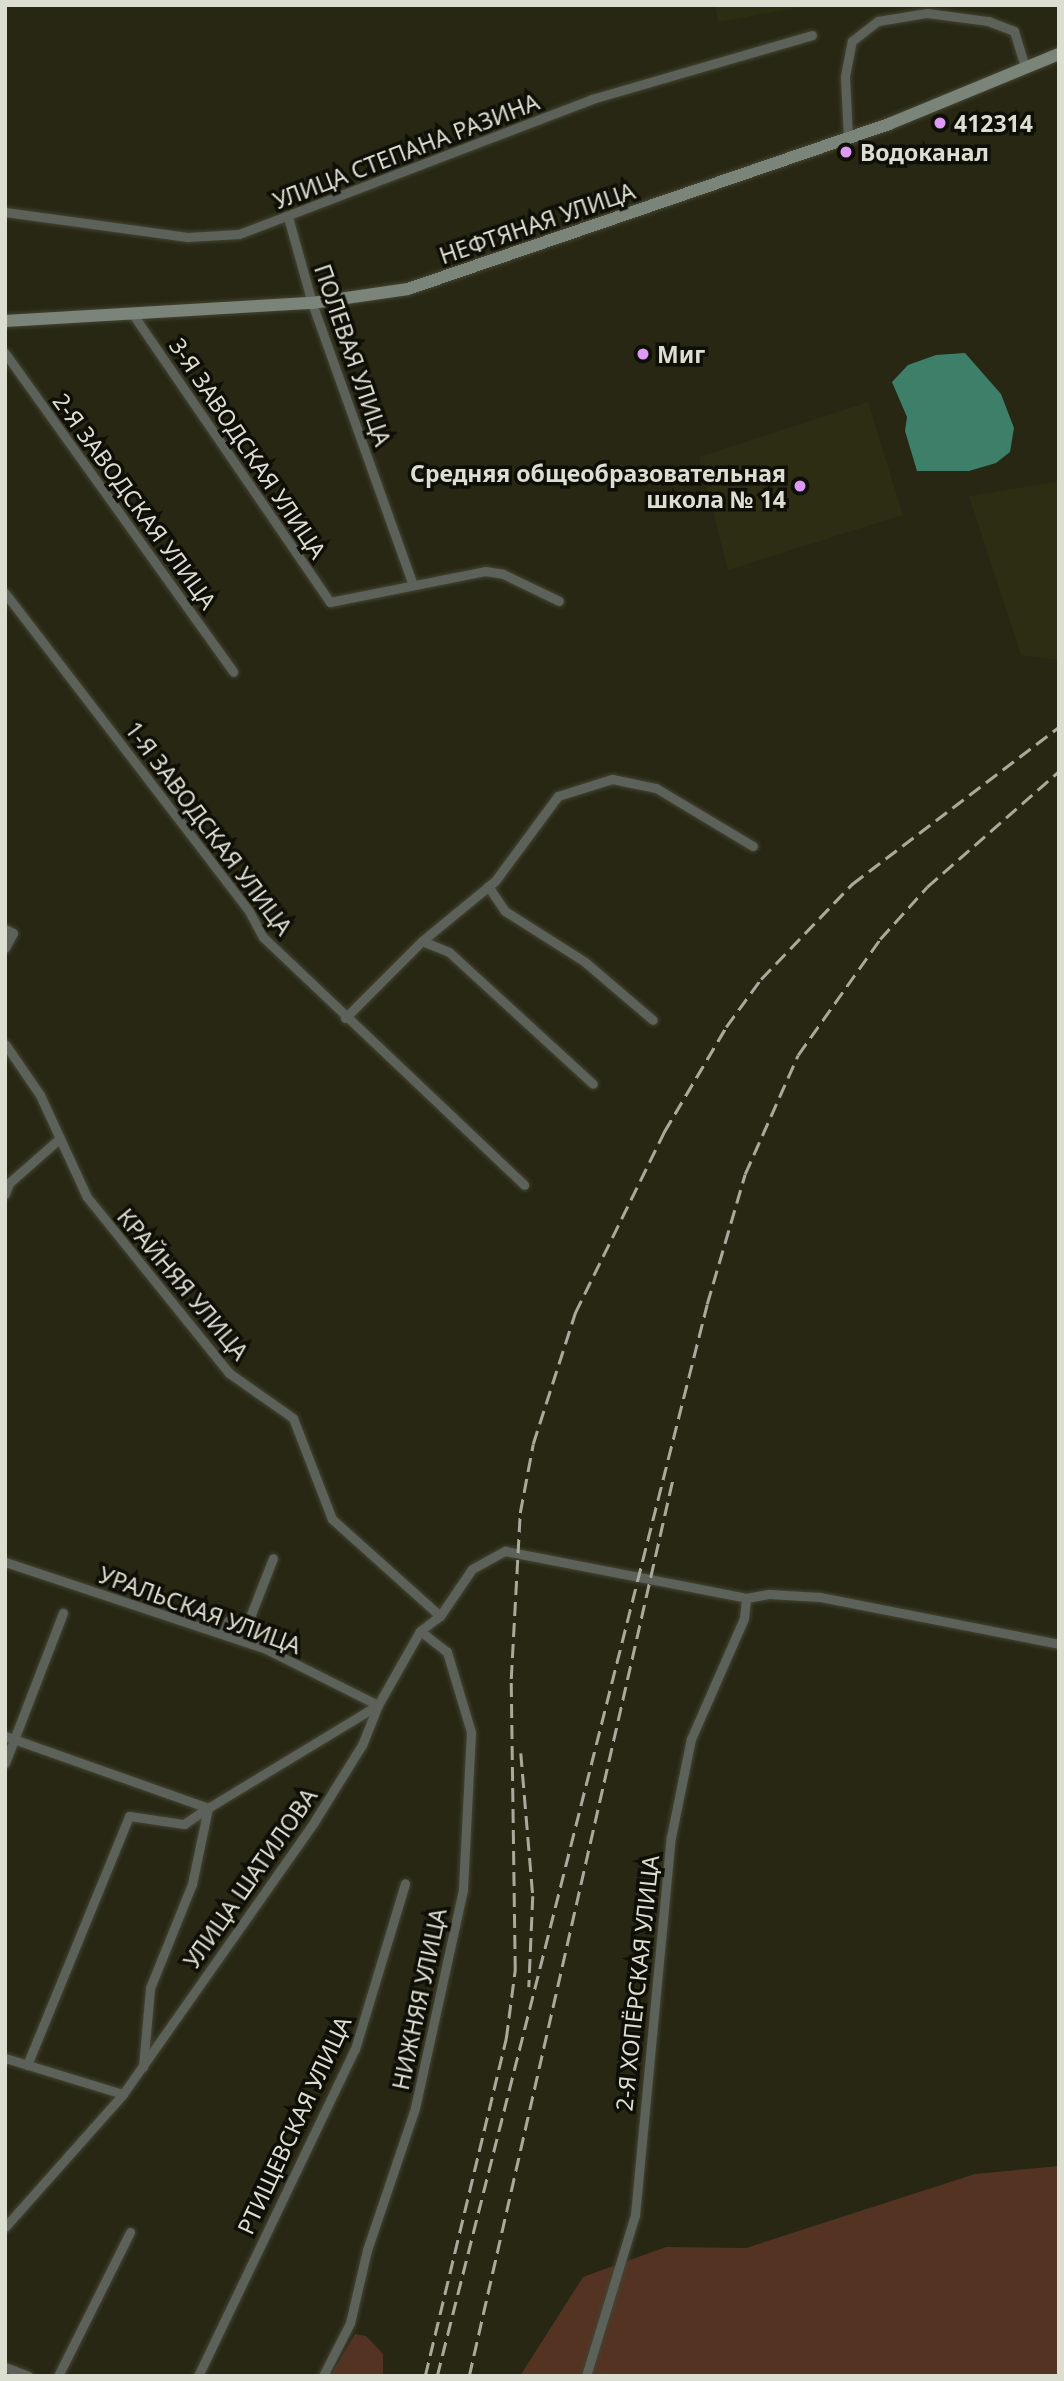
<!DOCTYPE html>
<meta charset="utf-8">
<style>
body{margin:0}
#map{position:relative;width:1064px;height:2381px;overflow:hidden;background:#272714;font-family:"Noto Sans",sans-serif}
div>[style]{position:absolute}
[style*='--x']{left:calc(var(--x)*1px);top:calc(var(--y)*1px);width:calc(var(--w)*1px);rotate:calc(var(--a)*1deg)}
.built>*{inset:0;background:#2d2d13}
.green>*{inset:0;background:#543323}
.water>*{inset:0;background:#3d7f69}
.roads{filter:drop-shadow(0 0 2px #444432) drop-shadow(0 0 2px #444432)}
.minor>*{height:9px;margin:-4.5px;padding:0 4.5px;transform-origin:4.5px;border-radius:4.5px;background:#5c625a}
.secondary>*{height:12px;margin:-6px;padding:0 6px;transform-origin:6px;border-radius:6px;background:#7b8478}
.rail>*{height:2.5px;margin-top:-1.25px;transform-origin:0;background:repeating-linear-gradient(90deg,#a9aa9c 0 14px,transparent 0 21px)}
.dots>*{width:19px;height:19px;translate:-50% -50%;box-sizing:border-box;border:4px solid #0f0f07;border-radius:50%}
span{translate:-50% -50%;white-space:nowrap;text-align:center;line-height:1.15;-webkit-text-stroke:7px #0f0f07;paint-order:stroke}
.poi-label{font-size:23px;color:#ddded2;font-weight:700}
.left{translate:0 -50%;text-align:left}
.right{translate:-100% -50%;text-align:right}
.street-label{font-size:23px;color:#ddded2}
.frame{position:absolute;inset:0;border:7px solid #ddded2;pointer-events:none}
</style>
<div id="map">
<div class="built">
<div style="clip-path:polygon(715px 5px,813px 5px,718px 22px)"></div>
<div style="clip-path:polygon(868px 402px,903px 515px,728px 570px,699px 457px)"></div>
<div style="clip-path:polygon(1059px 481px,1059px 660px,1021px 655px,969px 496px)"></div>
</div>
<div class="green">
<div style="clip-path:polygon(1059px 2166px,1059px 2376px,520px 2376px,583px 2277px,666px 2247px,746px 2248px,975px 2174px)"></div>
<div style="clip-path:polygon(355px 2334px,366px 2336px,383px 2354px,383px 2376px,330px 2376px)"></div>
</div>
<div class="water">
<div style="clip-path:polygon(965px 353px,1001px 394px,1014px 428px,1010px 452px,996px 463px,969px 471px,917px 471px,905px 431px,907px 417px,892px 382px,908px 365px,936px 355px)"></div>
</div>
<div class="roads">
<div class="minor">
<div style="--x:848;--y:138;--w:62;--a:-92.8"></div>
<div style="--x:845;--y:76;--w:36;--a:-79"></div>
<div style="--x:852;--y:41;--w:33;--a:-38"></div>
<div style="--x:878;--y:21;--w:50;--a:-9.3"></div>
<div style="--x:927;--y:13;--w:62;--a:7.5"></div>
<div style="--x:988;--y:21;--w:28;--a:21"></div>
<div style="--x:1014;--y:31;--w:39;--a:73"></div>
<div style="--x:5;--y:212;--w:184;--a:7.8"></div>
<div style="--x:187;--y:237;--w:52;--a:-3.3"></div>
<div style="--x:239;--y:234;--w:378;--a:-20.9"></div>
<div style="--x:592;--y:99;--w:229;--a:-16.2"></div>
<div style="--x:288;--y:217;--w:89;--a:74.4"></div>
<div style="--x:312;--y:303;--w:297;--a:70.3"></div>
<div style="--x:134;--y:316;--w:347;--a:55.6"></div>
<div style="--x:330;--y:602;--w:158;--a:-11.3"></div>
<div style="--x:485;--y:571;--w:18;--a:9"></div>
<div style="--x:503;--y:574;--w:62;--a:25.7"></div>
<div style="--x:5;--y:353;--w:392;--a:54.4"></div>
<div style="--x:5;--y:593;--w:401;--a:52.5"></div>
<div style="--x:249;--y:911;--w:30;--a:62"></div>
<div style="--x:263;--y:937;--w:360;--a:43.5"></div>
<div style="--x:488;--y:886;--w:30;--a:56"></div>
<div style="--x:505;--y:911;--w:95;--a:32.5"></div>
<div style="--x:585;--y:962;--w:89;--a:40.5"></div>
<div style="--x:5;--y:929;--w:9;--a:27"></div>
<div style="--x:13;--y:933;--w:17;--a:118"></div>
<div style="--x:422;--y:941;--w:29;--a:22"></div>
<div style="--x:449;--y:952;--w:195;--a:42.5"></div>
<div style="--x:345;--y:1018;--w:109;--a:-45"></div>
<div style="--x:422;--y:941;--w:94;--a:-39.4"></div>
<div style="--x:495;--y:881;--w:106;--a:-53.5"></div>
<div style="--x:558;--y:796;--w:57;--a:-17.5"></div>
<div style="--x:612;--y:779;--w:45;--a:11.6"></div>
<div style="--x:656;--y:788;--w:113;--a:30.9"></div>
<div style="--x:5;--y:1044;--w:62;--a:55.5"></div>
<div style="--x:40;--y:1095;--w:112;--a:65.3"></div>
<div style="--x:87;--y:1197;--w:226;--a:51.1"></div>
<div style="--x:229;--y:1373;--w:78;--a:35.1"></div>
<div style="--x:293;--y:1418;--w:108;--a:68.9"></div>
<div style="--x:332;--y:1519;--w:145;--a:41.9"></div>
<div style="--x:5;--y:1194;--w:12;--a:-70"></div>
<div style="--x:9;--y:1183;--w:68;--a:-41.4"></div>
<div style="--x:5;--y:1562;--w:275;--a:18.4"></div>
<div style="--x:266;--y:1649;--w:125;--a:26.6"></div>
<div style="--x:223;--y:1634;--w:14;--a:-69"></div>
<div style="--x:228;--y:1621;--w:15;--a:16"></div>
<div style="--x:242;--y:1625;--w:11;--a:-45"></div>
<div style="--x:250;--y:1617;--w:63;--a:-68.7"></div>
<div style="--x:5;--y:1736;--w:215;--a:19.5"></div>
<div style="--x:5;--y:1763;--w:161;--a:-68.9"></div>
<div style="--x:5;--y:2058;--w:123;--a:17"></div>
<div style="--x:27;--y:2065;--w:269;--a:-67.7"></div>
<div style="--x:129;--y:1816;--w:56;--a:8.3"></div>
<div style="--x:184;--y:1824;--w:29;--a:-34"></div>
<div style="--x:143;--y:2067;--w:79;--a:-84.9"></div>
<div style="--x:150;--y:1988;--w:112;--a:-68"></div>
<div style="--x:192;--y:1884;--w:78;--a:-78.1"></div>
<div style="--x:208;--y:1808;--w:199;--a:-31.2"></div>
<div style="--x:5;--y:2227;--w:178;--a:-48.4"></div>
<div style="--x:123;--y:2094;--w:332;--a:-54.9"></div>
<div style="--x:314;--y:1822;--w:91;--a:-58.1"></div>
<div style="--x:362;--y:1745;--w:43;--a:-68.2"></div>
<div style="--x:378;--y:1705;--w:85;--a:-60.4"></div>
<div style="--x:420;--y:1631;--w:25;--a:-37"></div>
<div style="--x:440;--y:1616;--w:57;--a:-55.8"></div>
<div style="--x:472;--y:1569;--w:38;--a:-29"></div>
<div style="--x:505;--y:1551;--w:246;--a:11"></div>
<div style="--x:746;--y:1598;--w:23;--a:-10"></div>
<div style="--x:769;--y:1594;--w:51;--a:3.4"></div>
<div style="--x:820;--y:1597;--w:244;--a:11.1"></div>
<div style="--x:5;--y:2367;--w:25;--a:21"></div>
<div style="--x:58;--y:2376;--w:161;--a:-63.4"></div>
<div style="--x:198;--y:2376;--w:363;--a:-64.4"></div>
<div style="--x:355;--y:2049;--w:173;--a:-73.2"></div>
<div style="--x:323;--y:2376;--w:59;--a:-63"></div>
<div style="--x:350;--y:2323;--w:75;--a:-76.9"></div>
<div style="--x:367;--y:2250;--w:150;--a:-71.3"></div>
<div style="--x:415;--y:2108;--w:224;--a:-77.6"></div>
<div style="--x:463;--y:1889;--w:157;--a:-87.1"></div>
<div style="--x:471;--y:1732;--w:84;--a:-106.7"></div>
<div style="--x:447;--y:1652;--w:34;--a:-142"></div>
<div style="--x:586;--y:2376;--w:168;--a:-73.1"></div>
<div style="--x:635;--y:2215;--w:380;--a:-84.6"></div>
<div style="--x:671;--y:1837;--w:100;--a:-78.5"></div>
<div style="--x:691;--y:1739;--w:132;--a:-66.3"></div>
<div style="--x:744;--y:1618;--w:20;--a:-84"></div>
</div>
<div class="secondary">
<div style="--x:5;--y:321;--w:308;--a:-3.4"></div>
<div style="--x:312;--y:303;--w:97;--a:-8.3"></div>
<div style="--x:408;--y:289;--w:509;--a:-18.93"></div>
<div style="--x:889;--y:124;--w:184;--a:-22.4"></div>
</div>
</div>
<div class="rail">
<div style="--x:521;--y:1753;--w:144;--a:85.2"></div>
<div style="--x:533;--y:1896;--w:91;--a:92.5"></div>
<div style="--x:425;--y:2376;--w:347;--a:-76.5"></div>
<div style="--x:506;--y:2039;--w:70;--a:-82.6"></div>
<div style="--x:515;--y:1970;--w:291;--a:-90.8"></div>
<div style="--x:511;--y:1679;--w:166;--a:-86.9"></div>
<div style="--x:520;--y:1513;--w:70;--a:-79.3"></div>
<div style="--x:533;--y:1444;--w:138;--a:-72.2"></div>
<div style="--x:575;--y:1313;--w:202;--a:-63.8"></div>
<div style="--x:664;--y:1132;--w:122;--a:-59.4"></div>
<div style="--x:726;--y:1027;--w:59;--a:-53.9"></div>
<div style="--x:761;--y:979;--w:132;--a:-46.2"></div>
<div style="--x:852;--y:884;--w:260;--a:-37.2"></div>
<div style="--x:437;--y:2376;--w:1105;--a:-75.86"></div>
<div style="--x:707;--y:1304;--w:135;--a:-73.7"></div>
<div style="--x:745;--y:1174;--w:130;--a:-66"></div>
<div style="--x:798;--y:1055;--w:142;--a:-54.7"></div>
<div style="--x:880;--y:939;--w:70;--a:-47.9"></div>
<div style="--x:927;--y:887;--w:176;--a:-41.3"></div>
<div style="--x:469;--y:2376;--w:921;--a:-77.2"></div>
</div>
<div class="dots">
<div style="left:940px;top:123px;background:#dc99f5"></div>
<div style="left:846px;top:152px;background:#dc99f5"></div>
<div style="left:643px;top:354px;background:#dc99f5"></div>
<div style="left:800px;top:486px;background:#dc99f5"></div>
</div>
<div class="poi-label">
<span class="left" style="left:954px;top:123px">412314</span>
<span class="left" style="left:860px;top:152px">Водоканал</span>
<span class="left" style="left:657px;top:354px">Миг</span>
<span class="right" style="left:786px;top:486px">Средняя общеобразовательная<br>школа № 14</span>
</div>
<div class="street-label">
<span style="left:406px;top:151px;rotate:-21deg">УЛИЦА СТЕПАНА РАЗИНА</span>
<span style="left:537px;top:223px;rotate:-19deg">НЕФТЯНАЯ УЛИЦА</span>
<span style="left:353px;top:355px;rotate:71deg">ПОЛЕВАЯ УЛИЦА</span>
<span style="left:248px;top:448px;rotate:56deg">3-Я ЗАВОДСКАЯ УЛИЦА</span>
<span style="left:135px;top:501px;rotate:54deg">2-Я ЗАВОДСКАЯ УЛИЦА</span>
<span style="left:209px;top:828px;rotate:53deg">1-Я ЗАВОДСКАЯ УЛИЦА</span>
<span style="left:183px;top:1284px;rotate:50deg">КРАЙНЯЯ УЛИЦА</span>
<span style="left:200px;top:1610px;rotate:20deg">УРАЛЬСКАЯ УЛИЦА</span>
<span style="left:250px;top:1878px;rotate:-55deg">УЛИЦА ШАТИЛОВА</span>
<span style="left:637px;top:1983px;rotate:-84deg">2-Я ХОПЁРСКАЯ УЛИЦА</span>
<span style="left:419px;top:1999px;rotate:-78deg">НИЖНЯЯ УЛИЦА</span>
<span style="left:294px;top:2125px;rotate:-65deg">РТИЩЕВСКАЯ УЛИЦА</span>
</div>
<div class="frame"></div>
</div>
